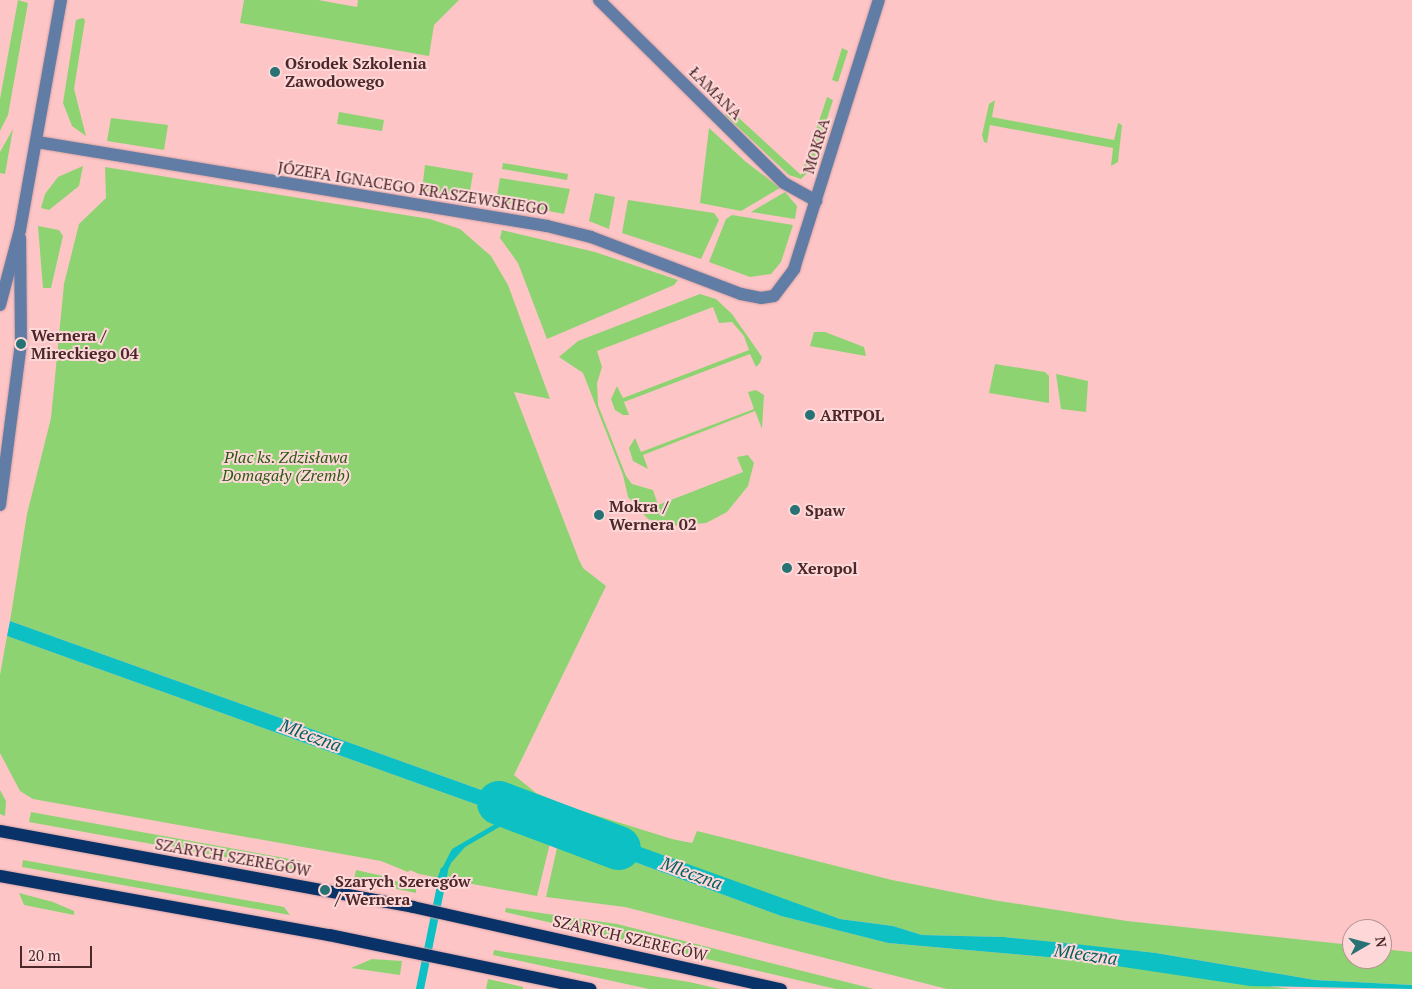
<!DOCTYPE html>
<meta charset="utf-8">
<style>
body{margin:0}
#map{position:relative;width:1412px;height:989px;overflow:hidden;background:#fdc5c6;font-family:"PT Serif",serif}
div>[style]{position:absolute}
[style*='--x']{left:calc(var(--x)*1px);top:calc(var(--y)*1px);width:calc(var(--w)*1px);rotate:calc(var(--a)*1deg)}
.green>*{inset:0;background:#8ed372}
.water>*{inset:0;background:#0cc0c4}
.stream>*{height:8px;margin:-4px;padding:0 4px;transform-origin:4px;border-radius:4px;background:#0cc0c4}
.river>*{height:44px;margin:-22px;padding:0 22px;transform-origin:22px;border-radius:22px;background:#0cc0c4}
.roads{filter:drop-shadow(0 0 1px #d6a2a4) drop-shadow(0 0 1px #d6a2a4)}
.minor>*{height:12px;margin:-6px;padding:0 6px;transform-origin:6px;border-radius:6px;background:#617da5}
.major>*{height:12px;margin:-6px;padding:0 6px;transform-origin:6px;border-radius:6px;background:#083268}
.dots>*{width:14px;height:14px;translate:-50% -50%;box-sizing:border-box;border:2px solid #fed8d8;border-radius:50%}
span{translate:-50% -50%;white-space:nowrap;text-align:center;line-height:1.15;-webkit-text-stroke:4px #fed8d8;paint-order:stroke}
.poi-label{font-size:16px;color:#4c282a;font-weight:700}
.left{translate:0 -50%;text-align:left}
.street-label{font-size:16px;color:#4c282a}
.park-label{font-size:16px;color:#2b5914;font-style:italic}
.water-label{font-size:18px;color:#055f61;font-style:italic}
.north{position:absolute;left:1342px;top:919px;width:50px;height:50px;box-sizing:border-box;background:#fed8d8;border:1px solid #b79292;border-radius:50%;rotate:82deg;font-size:14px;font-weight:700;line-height:20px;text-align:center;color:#4c282a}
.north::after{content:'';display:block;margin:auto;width:18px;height:22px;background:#277274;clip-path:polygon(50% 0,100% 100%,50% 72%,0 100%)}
.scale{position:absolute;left:20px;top:946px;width:72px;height:22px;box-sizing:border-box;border:2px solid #4c282a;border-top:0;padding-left:6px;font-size:15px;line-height:18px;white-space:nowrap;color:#4c282a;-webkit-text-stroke:4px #fed8d8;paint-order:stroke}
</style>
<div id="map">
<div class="green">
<div style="clip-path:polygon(18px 0,28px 3px,8px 115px,0 131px,0 99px)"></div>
<div style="clip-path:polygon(244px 0,318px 0,357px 7px,358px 0,459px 0,434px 25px,429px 56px,240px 23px)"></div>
<div style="clip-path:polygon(83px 18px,85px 20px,74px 89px,86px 136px,72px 126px,63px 103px,76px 20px)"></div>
<div style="clip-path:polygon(842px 48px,848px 51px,838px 82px,832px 80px)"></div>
<div style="clip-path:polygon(827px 97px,833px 100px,811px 169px,801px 179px,789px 175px,725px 115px,729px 109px,801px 175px)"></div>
<div style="clip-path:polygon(995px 100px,992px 117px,1114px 140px,1118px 123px,1122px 125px,1118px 162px,1111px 166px,1113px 148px,990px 125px,987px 143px,984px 142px,982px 135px,989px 104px)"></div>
<div style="clip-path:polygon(339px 112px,384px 120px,382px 131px,337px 124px)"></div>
<div style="clip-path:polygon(111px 118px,168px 125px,164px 150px,107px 141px)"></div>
<div style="clip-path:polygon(709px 128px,745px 161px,780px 188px,741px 211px,700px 203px)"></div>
<div style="clip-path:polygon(13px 129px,5px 174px,0 173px,0 152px)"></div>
<div style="clip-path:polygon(503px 163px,568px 174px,567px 180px,502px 169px)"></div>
<div style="clip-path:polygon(425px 165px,473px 173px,469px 197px,422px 190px)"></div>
<div style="clip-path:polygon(83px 166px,79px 186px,49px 210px,41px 208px,45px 194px,58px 177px)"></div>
<div style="clip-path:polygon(105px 167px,430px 219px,460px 229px,491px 256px,508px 285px,550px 399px,514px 392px,579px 560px,583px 568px,606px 586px,514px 775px,536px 793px,560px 803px,557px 817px,10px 621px,27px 514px,51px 418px,64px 284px,79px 224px,106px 198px)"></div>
<div style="clip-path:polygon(500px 178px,570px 189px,564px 214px,496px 201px)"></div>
<div style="clip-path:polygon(785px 192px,797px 206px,795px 219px,751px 212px)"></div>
<div style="clip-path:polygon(595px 193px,615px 197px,609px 229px,589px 221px)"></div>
<div style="clip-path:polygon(628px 200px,714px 213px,719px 220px,701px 259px,622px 233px)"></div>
<div style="clip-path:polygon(732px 215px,793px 225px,781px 262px,771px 274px,750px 277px,709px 262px,726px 219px)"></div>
<div style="clip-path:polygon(38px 226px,59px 230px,63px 236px,51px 288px,43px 288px)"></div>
<div style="clip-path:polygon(502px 230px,595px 252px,678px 280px,674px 285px,547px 339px,518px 263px,500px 238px)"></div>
<div style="clip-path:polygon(700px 294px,716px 299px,732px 314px,762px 357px,760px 363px,756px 367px,750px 354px,624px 402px,629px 415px,623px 415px,615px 410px,611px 399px,617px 386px,623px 398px,749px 350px,744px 336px,732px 322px,719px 323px,713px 307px,597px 351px,602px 367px,597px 383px,598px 405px,626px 476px,632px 484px,653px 490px,658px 505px,743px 472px,737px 457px,748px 455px,754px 463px,748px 486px,727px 512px,706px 523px,667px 526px,648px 519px,628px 497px,623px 475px,583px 373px,559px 357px,578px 341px)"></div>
<div style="clip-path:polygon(814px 332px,825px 332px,864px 347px,866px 356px,810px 346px)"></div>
<div style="clip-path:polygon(995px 364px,1045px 372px,1049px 376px,1049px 403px,989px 393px)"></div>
<div style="clip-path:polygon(1056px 374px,1088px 381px,1086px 412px,1061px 409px)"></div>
<div style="clip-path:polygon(756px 390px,764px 395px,762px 429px,755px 411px,643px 455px,648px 469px,633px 461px,629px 448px,635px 438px,641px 452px,754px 409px,748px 392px)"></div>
<div style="clip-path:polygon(7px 636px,503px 814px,554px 827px,537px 896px,419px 874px,410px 870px,408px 872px,381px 861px,33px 799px,20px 791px,0 753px,0 675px)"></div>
<div style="clip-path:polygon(0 790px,6px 801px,5px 816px,0 814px)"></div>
<div style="clip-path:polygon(566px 806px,672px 839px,692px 843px,697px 831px,892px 880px,993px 900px,1127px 921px,1352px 945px,1352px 959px,1382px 959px,1382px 949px,1412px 952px,1412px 985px,1315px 980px,1156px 953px,1004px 937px,922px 935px,893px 926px,840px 919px,594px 833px,563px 819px)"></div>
<div style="clip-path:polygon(31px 812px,301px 861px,298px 870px,101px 835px,29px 822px)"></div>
<div style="clip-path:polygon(561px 830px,602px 850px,781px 916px,888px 943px,1070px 959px,1291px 989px,947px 989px,625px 907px,546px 897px)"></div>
<div style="clip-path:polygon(23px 860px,284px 907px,290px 915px,22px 867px)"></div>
<div style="clip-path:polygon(356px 870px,383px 876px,416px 889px,416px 893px,354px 880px)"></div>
<div style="clip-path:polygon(19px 893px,53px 902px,74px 911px,74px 915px,24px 905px)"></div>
<div style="clip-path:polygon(506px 908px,617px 924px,874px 989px,836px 989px,505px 912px)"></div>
<div style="clip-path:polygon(494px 950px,689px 982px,720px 989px,649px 989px,493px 955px)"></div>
<div style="clip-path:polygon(372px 959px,402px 961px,400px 975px,351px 968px)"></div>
<div style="clip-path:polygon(488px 979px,523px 987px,523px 989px,486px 989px)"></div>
</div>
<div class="water">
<div style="clip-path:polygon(10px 621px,557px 817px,554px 827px,523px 821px,503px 825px,465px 847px,451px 863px,444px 879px,437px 878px,452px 849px,502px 820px,503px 814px,7px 636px)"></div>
<div style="clip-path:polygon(563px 819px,840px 919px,893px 926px,922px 935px,1004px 937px,1075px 944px,1156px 953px,1315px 980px,1412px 985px,1412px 989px,1250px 986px,1070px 959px,888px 943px,781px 916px,602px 850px,561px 830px)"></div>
</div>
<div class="stream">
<div style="--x:420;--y:989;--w:120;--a:-78.5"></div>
</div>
<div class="river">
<div style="--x:499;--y:803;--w:128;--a:20.6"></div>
</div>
<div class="roads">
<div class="minor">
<div style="--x:599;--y:0;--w:260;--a:44.7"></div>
<div style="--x:784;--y:183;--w:37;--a:29"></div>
<div style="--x:37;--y:142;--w:517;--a:9.35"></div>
<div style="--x:547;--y:226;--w:45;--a:14"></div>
<div style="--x:591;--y:237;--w:160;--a:20.8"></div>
<div style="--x:741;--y:294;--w:20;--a:11"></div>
<div style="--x:761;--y:298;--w:13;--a:-9"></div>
<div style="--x:774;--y:296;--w:34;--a:-53"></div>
<div style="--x:794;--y:269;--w:282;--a:-72.5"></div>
<div style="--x:0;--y:305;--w:78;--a:-75.1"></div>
<div style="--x:20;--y:230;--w:234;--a:-79.9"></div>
<div style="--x:0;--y:505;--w:162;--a:-82.6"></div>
<div style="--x:21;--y:344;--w:106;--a:-90.5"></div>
</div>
<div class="major">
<div style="--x:0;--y:831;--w:420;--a:10.4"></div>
<div style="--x:413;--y:907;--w:377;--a:12.6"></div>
<div style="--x:0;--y:876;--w:334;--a:10.2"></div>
<div style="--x:329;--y:935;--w:267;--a:11.7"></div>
</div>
</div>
<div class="dots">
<div style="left:275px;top:72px;background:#277274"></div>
<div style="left:21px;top:344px;background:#277274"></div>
<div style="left:810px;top:415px;background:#277274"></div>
<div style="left:795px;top:510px;background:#277274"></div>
<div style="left:599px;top:515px;background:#277274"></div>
<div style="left:787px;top:568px;background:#277274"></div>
<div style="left:325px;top:890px;background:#277274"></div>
</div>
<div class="poi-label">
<span class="left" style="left:285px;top:72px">Ośrodek Szkolenia<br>Zawodowego</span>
<span class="left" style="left:31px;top:344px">Wernera /<br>Mireckiego 04</span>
<span class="left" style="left:820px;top:415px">ARTPOL</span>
<span class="left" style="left:609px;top:515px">Mokra /<br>Wernera 02</span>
<span class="left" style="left:805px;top:510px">Spaw</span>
<span class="left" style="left:797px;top:568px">Xeropol</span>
<span class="left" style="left:335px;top:890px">Szarych Szeregów<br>/ Wernera</span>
</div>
<div class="street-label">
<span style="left:716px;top:93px;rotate:45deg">ŁAMANA</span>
<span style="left:816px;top:146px;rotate:-73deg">MOKRA</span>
<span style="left:413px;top:188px;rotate:9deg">JÓZEFA IGNACEGO KRASZEWSKIEGO</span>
<span style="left:233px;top:857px;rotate:10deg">SZARYCH SZEREGÓW</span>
<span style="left:630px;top:938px;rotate:13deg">SZARYCH SZEREGÓW</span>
</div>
<div class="park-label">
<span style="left:286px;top:466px">Plac ks. Zdzisława<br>Domagały (Zremb)</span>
</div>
<div class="water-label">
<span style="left:311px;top:735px;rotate:20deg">Mleczna</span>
<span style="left:692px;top:873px;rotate:20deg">Mleczna</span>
<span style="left:1086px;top:954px;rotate:8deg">Mleczna</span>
</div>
<div class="north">N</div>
<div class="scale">20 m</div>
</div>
